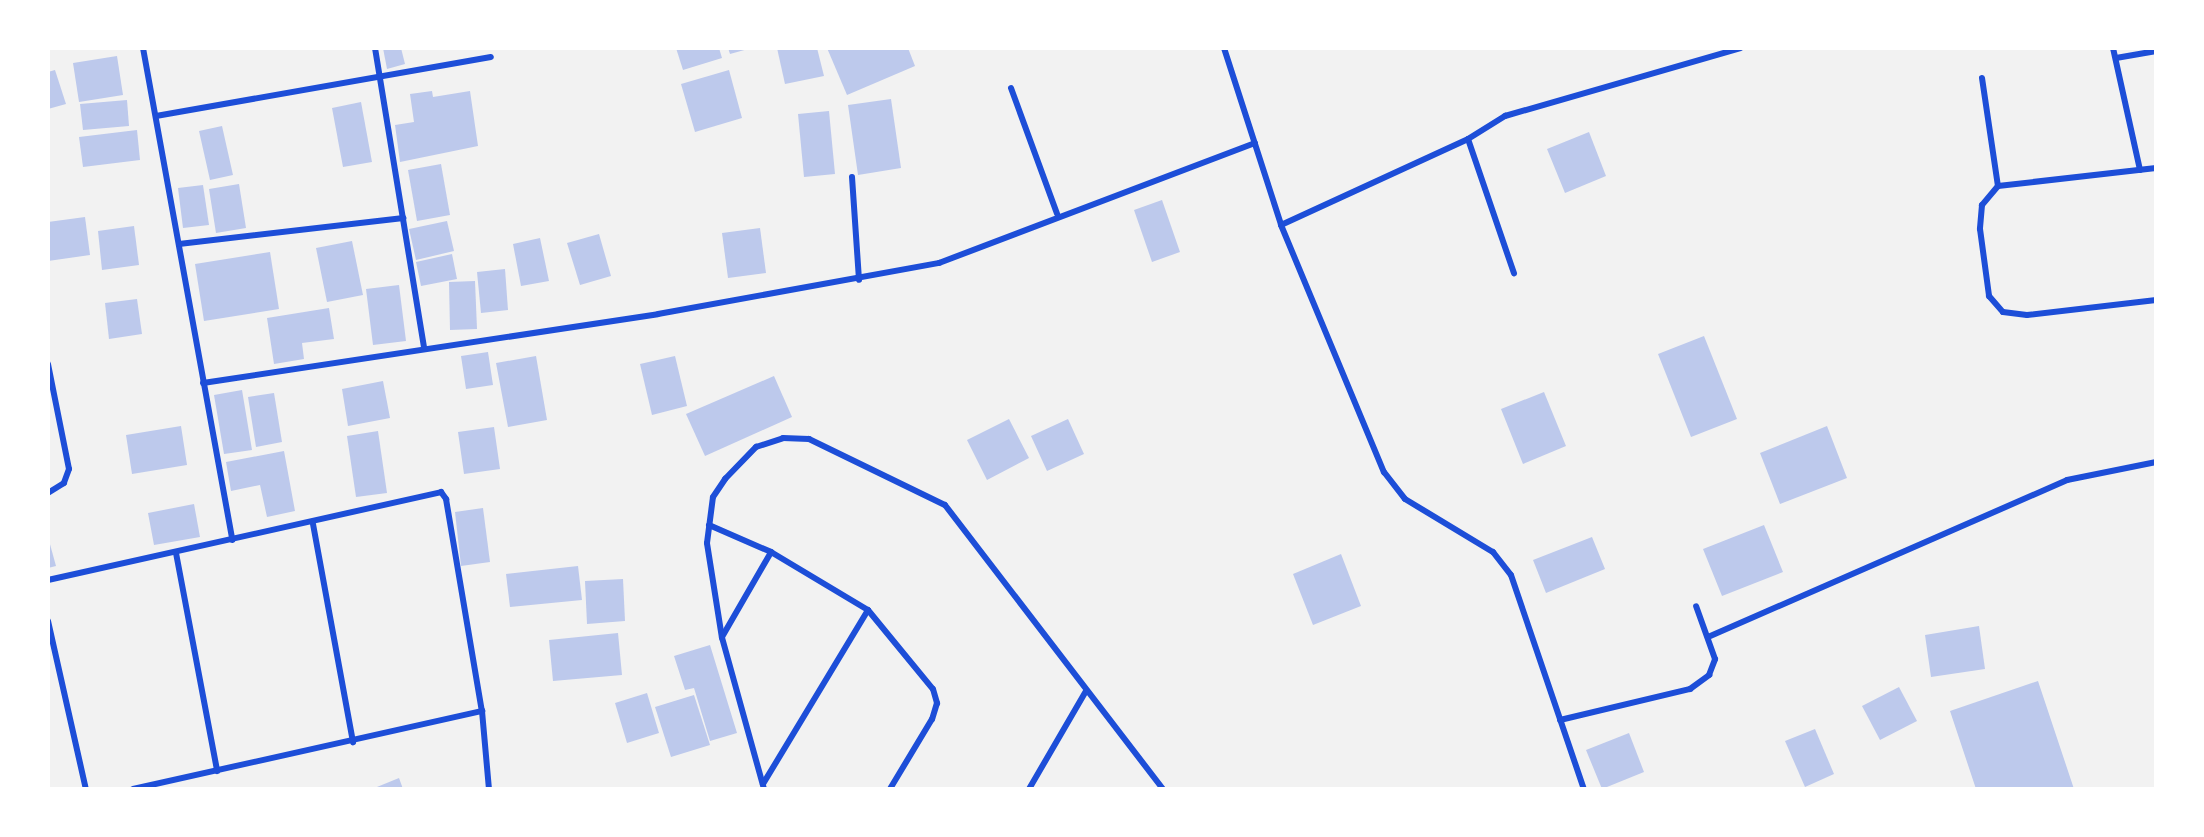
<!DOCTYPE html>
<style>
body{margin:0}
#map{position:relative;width:2204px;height:837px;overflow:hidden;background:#f2f2f2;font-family:"Space Grotesk",sans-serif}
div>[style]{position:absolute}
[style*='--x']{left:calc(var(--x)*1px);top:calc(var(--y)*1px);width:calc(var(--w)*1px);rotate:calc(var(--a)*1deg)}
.building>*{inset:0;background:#bdc9ec}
.minor>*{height:6px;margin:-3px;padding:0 3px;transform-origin:3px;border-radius:3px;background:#1d4ed8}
span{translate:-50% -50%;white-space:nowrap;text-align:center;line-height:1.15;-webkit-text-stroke:4.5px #fff;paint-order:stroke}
.frame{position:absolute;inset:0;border:50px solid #fff;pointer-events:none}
</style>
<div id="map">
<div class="building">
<div style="clip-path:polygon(383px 48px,401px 48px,405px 64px,387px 69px)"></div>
<div style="clip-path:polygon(676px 48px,719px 48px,722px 58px,683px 70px)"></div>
<div style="clip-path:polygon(728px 48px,747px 48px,748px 49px,730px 54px)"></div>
<div style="clip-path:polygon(777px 48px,817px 48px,824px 76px,785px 84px)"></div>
<div style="clip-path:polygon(827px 48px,908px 48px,915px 66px,847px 95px)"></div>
<div style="clip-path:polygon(117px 56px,123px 95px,79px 102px,73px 63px)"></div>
<div style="clip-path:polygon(55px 70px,66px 104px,48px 109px,48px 72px)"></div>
<div style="clip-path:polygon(729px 70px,742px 118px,695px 132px,681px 84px)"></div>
<div style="clip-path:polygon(432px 91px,433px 97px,470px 91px,478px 146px,400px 162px,395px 125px,414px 122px,410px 94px)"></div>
<div style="clip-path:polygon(891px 99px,901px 168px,858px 175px,848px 105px)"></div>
<div style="clip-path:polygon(127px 100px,129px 126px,83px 130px,80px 104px)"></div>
<div style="clip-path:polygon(361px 102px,372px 162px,343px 167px,332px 108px)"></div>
<div style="clip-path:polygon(829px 111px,835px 174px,804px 177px,798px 114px)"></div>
<div style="clip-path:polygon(222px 126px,233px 175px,210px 180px,199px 131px)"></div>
<div style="clip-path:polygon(137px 130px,140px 160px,83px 167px,79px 137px)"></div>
<div style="clip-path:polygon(1589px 132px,1606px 176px,1565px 193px,1547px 149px)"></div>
<div style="clip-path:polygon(441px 164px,450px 215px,417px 221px,408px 170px)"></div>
<div style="clip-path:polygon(239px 184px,246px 228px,216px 233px,209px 189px)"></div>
<div style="clip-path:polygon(203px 185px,209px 225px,183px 228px,178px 188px)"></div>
<div style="clip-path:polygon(1162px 200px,1180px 252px,1152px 262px,1134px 210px)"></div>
<div style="clip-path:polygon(85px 217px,90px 255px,48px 261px,48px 222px)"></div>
<div style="clip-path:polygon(447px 221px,454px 251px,416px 260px,409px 229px)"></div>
<div style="clip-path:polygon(134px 226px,139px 265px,102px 270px,98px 231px)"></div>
<div style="clip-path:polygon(760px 228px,766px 273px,728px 278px,722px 233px)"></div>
<div style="clip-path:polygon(599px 234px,611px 276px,580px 285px,567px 243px)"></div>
<div style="clip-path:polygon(540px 238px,549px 281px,521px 286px,513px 244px)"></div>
<div style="clip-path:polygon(352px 241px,363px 295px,327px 302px,316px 248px)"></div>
<div style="clip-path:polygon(270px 252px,279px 309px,204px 321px,195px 264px)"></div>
<div style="clip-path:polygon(452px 254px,457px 279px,421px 286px,416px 262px)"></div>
<div style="clip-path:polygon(505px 269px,508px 310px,481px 313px,477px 272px)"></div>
<div style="clip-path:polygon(475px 281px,477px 329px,450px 330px,449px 282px)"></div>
<div style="clip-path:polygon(399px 285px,406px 341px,373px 345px,366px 289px)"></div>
<div style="clip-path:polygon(137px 299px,142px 334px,109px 339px,105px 303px)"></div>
<div style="clip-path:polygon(329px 308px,334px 339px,302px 343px,304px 359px,274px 364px,267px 318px)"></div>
<div style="clip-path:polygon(1704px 336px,1737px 419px,1691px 437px,1658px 354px)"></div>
<div style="clip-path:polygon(488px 352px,493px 385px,466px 389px,461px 356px)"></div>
<div style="clip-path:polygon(536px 356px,547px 420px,508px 427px,496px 363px)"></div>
<div style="clip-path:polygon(675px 356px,687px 406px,652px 415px,640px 364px)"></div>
<div style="clip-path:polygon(774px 376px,792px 417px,705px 456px,686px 414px)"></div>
<div style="clip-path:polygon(383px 381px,390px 418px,348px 426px,342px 389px)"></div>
<div style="clip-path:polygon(242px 390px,252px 450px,224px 454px,214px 395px)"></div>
<div style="clip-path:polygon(1544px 392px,1566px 446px,1523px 464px,1501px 409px)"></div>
<div style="clip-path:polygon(274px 393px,282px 442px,256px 447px,248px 397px)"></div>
<div style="clip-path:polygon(1009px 419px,1029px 458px,987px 480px,967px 440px)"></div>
<div style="clip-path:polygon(1068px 419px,1084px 454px,1047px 471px,1031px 436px)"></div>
<div style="clip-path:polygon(181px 426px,187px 465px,132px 474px,126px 435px)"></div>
<div style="clip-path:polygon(1827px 426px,1847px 478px,1780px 504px,1760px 453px)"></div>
<div style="clip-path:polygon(494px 427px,500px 469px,464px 474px,458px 432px)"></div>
<div style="clip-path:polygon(378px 431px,387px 493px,356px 497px,347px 436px)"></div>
<div style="clip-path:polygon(284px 451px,295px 511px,267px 517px,260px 485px,231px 491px,226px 462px)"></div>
<div style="clip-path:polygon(194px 504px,200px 537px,154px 545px,148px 513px)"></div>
<div style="clip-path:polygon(483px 508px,490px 562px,461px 566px,455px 512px)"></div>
<div style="clip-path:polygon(1764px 525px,1783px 572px,1722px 596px,1703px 549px)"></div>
<div style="clip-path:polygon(48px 537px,56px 566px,48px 568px)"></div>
<div style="clip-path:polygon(1592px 537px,1605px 569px,1546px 593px,1533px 560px)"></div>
<div style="clip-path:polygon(1341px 554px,1361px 606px,1313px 625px,1293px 574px)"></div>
<div style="clip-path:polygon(578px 566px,582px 600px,510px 607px,506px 574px)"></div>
<div style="clip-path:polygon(623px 579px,625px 621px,587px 624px,585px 581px)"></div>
<div style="clip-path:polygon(1979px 626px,1985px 669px,1931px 677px,1925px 635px)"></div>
<div style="clip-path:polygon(618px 633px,622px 675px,553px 681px,549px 640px)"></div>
<div style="clip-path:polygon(710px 645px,737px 733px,710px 741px,694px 688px,685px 690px,674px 656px)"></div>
<div style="clip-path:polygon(2038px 681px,2074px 789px,1976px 789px,1950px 711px)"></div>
<div style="clip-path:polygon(1899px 687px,1917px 721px,1880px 740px,1862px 706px)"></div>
<div style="clip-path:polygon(647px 693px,659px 733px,627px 743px,615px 703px)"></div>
<div style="clip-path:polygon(694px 695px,710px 745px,671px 757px,655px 707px)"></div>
<div style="clip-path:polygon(1815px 729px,1834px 774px,1805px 787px,1785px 741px)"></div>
<div style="clip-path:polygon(1629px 733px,1644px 772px,1602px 789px,1586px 750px)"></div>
<div style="clip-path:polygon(399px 778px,403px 789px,372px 789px)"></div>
</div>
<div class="minor">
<div style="--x:143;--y:48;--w:500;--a:79.7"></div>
<div style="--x:375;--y:48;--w:303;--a:80.7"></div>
<div style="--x:1224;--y:48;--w:186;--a:72.1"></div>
<div style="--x:1281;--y:225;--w:268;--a:67.4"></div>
<div style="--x:1384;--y:472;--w:34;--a:52"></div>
<div style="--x:1405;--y:499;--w:103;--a:31.1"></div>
<div style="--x:1493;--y:552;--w:29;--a:52"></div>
<div style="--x:1511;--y:575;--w:226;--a:71.2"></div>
<div style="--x:2113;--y:48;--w:125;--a:77.5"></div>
<div style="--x:2116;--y:58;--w:41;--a:-9.9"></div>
<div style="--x:1982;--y:78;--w:109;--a:81.6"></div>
<div style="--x:1011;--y:88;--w:134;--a:69.9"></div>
<div style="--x:156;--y:116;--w:340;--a:-10"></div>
<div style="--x:1468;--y:139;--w:142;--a:71.1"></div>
<div style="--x:2156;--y:168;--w:159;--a:173.5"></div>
<div style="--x:1998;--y:186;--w:25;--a:130"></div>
<div style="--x:1982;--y:205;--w:24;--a:95"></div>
<div style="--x:1980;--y:229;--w:68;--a:82.3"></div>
<div style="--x:1989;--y:296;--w:21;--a:49"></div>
<div style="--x:2003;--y:312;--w:24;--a:7"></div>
<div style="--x:2027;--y:315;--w:130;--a:-6.6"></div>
<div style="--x:852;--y:177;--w:103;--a:86.1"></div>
<div style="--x:1281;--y:225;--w:206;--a:-24.7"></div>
<div style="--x:1468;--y:139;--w:44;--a:-31.9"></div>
<div style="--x:1505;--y:116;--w:245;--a:-16.1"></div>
<div style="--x:179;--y:244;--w:226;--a:-6.6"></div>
<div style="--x:48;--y:364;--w:107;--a:78.7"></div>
<div style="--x:69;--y:469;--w:15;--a:110"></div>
<div style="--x:64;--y:483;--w:19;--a:148"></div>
<div style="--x:203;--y:383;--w:460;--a:-8.6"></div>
<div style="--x:658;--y:314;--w:286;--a:-10.3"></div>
<div style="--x:939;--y:263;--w:338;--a:-20.8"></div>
<div style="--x:313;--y:524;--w:222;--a:79.6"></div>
<div style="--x:709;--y:525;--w:68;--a:23.5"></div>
<div style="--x:771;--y:552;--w:113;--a:30.9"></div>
<div style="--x:868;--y:610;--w:102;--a:50.6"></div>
<div style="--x:933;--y:689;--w:15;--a:74"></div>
<div style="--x:937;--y:703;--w:17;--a:107"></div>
<div style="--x:932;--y:719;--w:82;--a:121"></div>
<div style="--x:176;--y:553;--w:222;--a:79.3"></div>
<div style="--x:48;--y:580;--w:403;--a:-12.6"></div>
<div style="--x:441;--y:492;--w:9;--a:54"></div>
<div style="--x:446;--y:499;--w:215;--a:80.4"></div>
<div style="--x:482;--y:711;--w:78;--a:84.9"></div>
<div style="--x:48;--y:621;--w:172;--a:77.3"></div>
<div style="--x:722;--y:637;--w:98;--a:-60"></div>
<div style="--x:1708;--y:637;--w:392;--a:-23.6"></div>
<div style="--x:2067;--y:480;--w:91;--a:-11.4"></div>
<div style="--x:1560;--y:720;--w:134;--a:-13.4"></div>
<div style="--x:1690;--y:689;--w:24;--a:-36"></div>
<div style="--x:1709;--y:675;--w:17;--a:-69"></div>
<div style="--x:1715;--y:659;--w:56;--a:-109.7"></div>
<div style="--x:763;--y:784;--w:203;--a:-58.9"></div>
<div style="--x:133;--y:789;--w:358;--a:-12.6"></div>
<div style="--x:764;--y:789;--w:157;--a:-105.5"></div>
<div style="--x:722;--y:638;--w:96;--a:-99"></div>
<div style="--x:707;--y:543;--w:46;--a:-82.6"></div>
<div style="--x:713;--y:497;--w:22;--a:-56"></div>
<div style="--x:725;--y:479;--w:45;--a:-45.9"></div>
<div style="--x:756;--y:447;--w:28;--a:-18"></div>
<div style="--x:783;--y:438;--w:26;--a:2"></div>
<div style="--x:809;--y:439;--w:151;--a:25.9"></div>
<div style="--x:945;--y:505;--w:358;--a:52.5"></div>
<div style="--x:1029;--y:789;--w:113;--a:-59.8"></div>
</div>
<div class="frame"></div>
</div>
